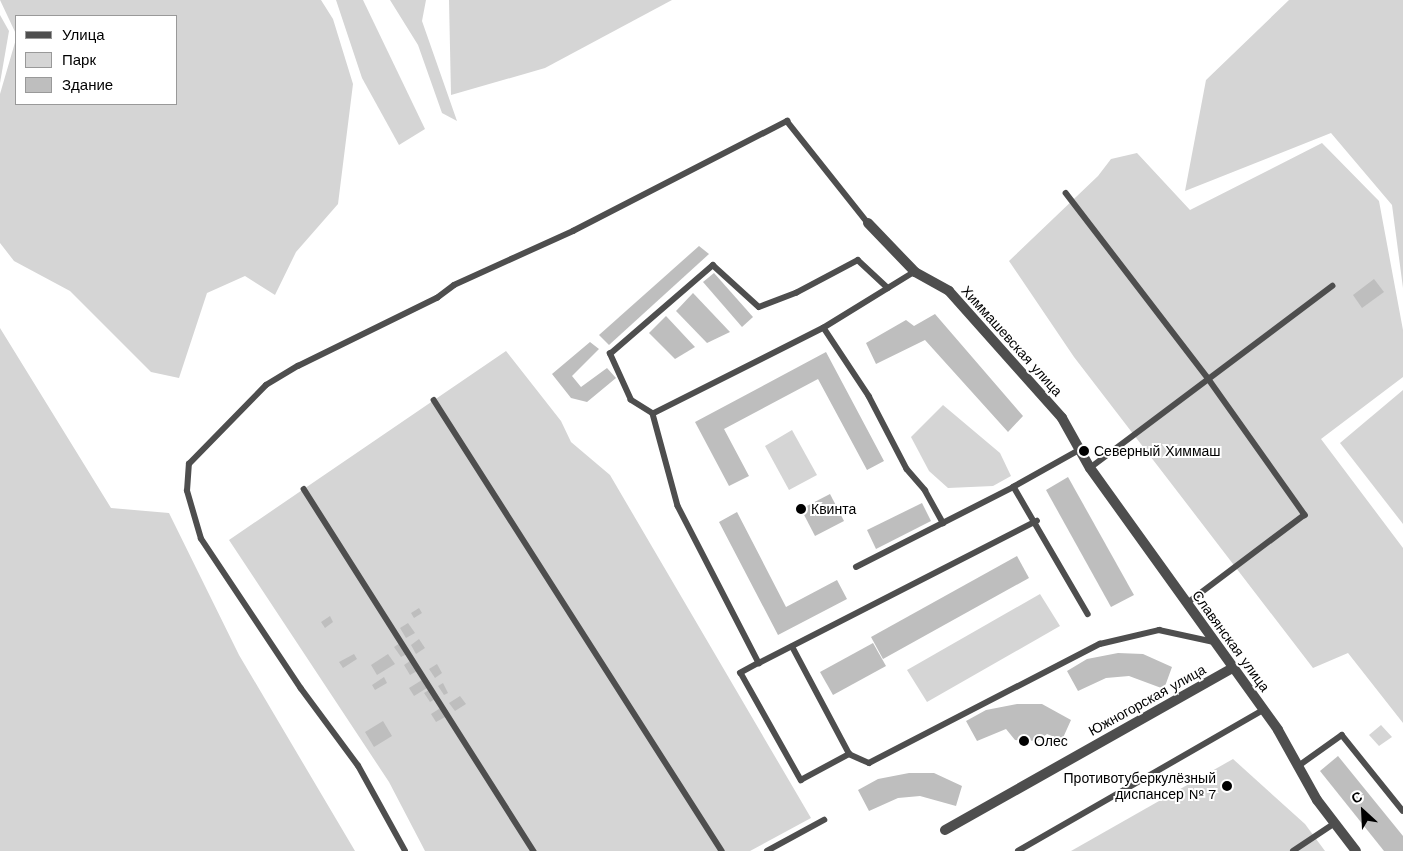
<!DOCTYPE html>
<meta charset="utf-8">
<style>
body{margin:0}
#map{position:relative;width:1403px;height:851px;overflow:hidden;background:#fff;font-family:"Work Sans",sans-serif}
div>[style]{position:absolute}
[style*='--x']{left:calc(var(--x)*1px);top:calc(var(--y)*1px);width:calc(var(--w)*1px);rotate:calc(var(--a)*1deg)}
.green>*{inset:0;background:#d5d5d5}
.building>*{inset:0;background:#bebebe}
.lane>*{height:5.5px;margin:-2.75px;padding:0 2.75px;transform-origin:2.75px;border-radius:2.75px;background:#4e4e4e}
.street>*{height:10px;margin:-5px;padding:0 5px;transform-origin:5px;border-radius:5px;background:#4e4e4e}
.dots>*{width:14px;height:14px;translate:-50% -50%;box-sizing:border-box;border:2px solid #fff;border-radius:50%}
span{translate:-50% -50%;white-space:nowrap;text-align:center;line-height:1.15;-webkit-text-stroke:4px #fff;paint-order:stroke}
.street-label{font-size:14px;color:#000}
.poi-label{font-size:14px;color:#000}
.left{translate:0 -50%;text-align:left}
.right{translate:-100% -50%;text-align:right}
.legend{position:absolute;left:15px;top:15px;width:162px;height:90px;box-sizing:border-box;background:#fff;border:1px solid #999;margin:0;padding:6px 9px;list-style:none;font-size:15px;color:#000}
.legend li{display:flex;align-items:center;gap:10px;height:25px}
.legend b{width:25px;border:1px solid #999}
.north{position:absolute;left:1338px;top:786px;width:50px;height:50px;-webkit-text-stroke:4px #fff;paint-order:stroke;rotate:335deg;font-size:14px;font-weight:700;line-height:20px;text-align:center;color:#000}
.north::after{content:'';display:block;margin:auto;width:18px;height:22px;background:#000;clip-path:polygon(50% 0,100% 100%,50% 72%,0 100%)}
</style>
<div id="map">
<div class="green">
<div style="clip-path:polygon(0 0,321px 0,333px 19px,353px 84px,338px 204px,296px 252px,275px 295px,245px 276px,207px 293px,179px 378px,151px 372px,70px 291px,14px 261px,0 243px,0 94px,16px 39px,16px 104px,176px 104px,176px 16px,16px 16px,16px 34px)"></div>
<div style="clip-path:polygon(336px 0,363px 0,425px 129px,399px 145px,362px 78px)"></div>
<div style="clip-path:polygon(390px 0,426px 0,422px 21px,457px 121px,442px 113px,418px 45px)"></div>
<div style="clip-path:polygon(449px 0,672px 0,545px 68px,451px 95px)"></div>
<div style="clip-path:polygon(1289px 0,1403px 0,1403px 288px,1392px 205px,1331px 133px,1185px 191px,1206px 80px)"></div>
<div style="clip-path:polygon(0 15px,9px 31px,0 83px)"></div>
<div style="clip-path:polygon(1322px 143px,1379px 201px,1403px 330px,1403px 377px,1321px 439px,1403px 548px,1403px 723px,1348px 653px,1313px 668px,1074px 357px,1009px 261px,1098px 176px,1111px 159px,1137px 153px,1190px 210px)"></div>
<div style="clip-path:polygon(0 328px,111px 508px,169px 513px,239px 655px,355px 851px,0 851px)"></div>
<div style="clip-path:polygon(506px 351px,561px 421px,571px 442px,610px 475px,811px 818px,750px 851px,425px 851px,389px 782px,229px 540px)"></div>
<div style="clip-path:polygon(1403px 390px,1403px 524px,1340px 443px)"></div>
<div style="clip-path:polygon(943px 405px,1000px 453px,1011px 476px,993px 486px,948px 488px,929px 471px,911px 437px)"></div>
<div style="clip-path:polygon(792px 430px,817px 475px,789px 490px,765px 446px)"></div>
<div style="clip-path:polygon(1040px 594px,1060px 626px,927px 702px,907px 670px)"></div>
<div style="clip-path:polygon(1381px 725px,1392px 737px,1379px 746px,1369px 735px)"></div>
<div style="clip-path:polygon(1233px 759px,1305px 824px,1325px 851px,1071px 851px)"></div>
</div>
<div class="building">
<div style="clip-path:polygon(699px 246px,709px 254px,609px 345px,599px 335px)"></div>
<div style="clip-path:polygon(714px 273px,753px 317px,742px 327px,703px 282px)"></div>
<div style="clip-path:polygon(1374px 279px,1384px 292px,1362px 308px,1353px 295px)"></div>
<div style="clip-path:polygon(693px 293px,730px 332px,707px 343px,676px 311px)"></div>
<div style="clip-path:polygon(935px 314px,1023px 416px,1008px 432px,925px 340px,876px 364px,866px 343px,906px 320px,914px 326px)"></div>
<div style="clip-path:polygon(666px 316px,695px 347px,675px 359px,649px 333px)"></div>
<div style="clip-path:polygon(590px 342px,599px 349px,572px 376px,581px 387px,607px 368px,616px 378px,587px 402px,571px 398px,552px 374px)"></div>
<div style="clip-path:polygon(826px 352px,884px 461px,867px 470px,818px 379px,724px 429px,749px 476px,729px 486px,695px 422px)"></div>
<div style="clip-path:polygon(1068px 477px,1134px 595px,1111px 607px,1046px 490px)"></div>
<div style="clip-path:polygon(830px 494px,844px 521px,815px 536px,801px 509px)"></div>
<div style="clip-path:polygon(922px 503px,931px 521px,876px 549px,867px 530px)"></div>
<div style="clip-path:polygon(737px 512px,786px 607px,837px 580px,847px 599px,778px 635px,719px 522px)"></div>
<div style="clip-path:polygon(1017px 556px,1029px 578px,883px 659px,871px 637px)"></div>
<div style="clip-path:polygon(419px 608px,422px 613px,414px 618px,411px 613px)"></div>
<div style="clip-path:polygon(330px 616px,333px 622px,325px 628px,321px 622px)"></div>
<div style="clip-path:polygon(408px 623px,415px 633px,406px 638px,400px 628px)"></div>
<div style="clip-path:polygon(419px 639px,425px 648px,416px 654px,411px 645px)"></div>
<div style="clip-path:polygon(400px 643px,407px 654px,401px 657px,394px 647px)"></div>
<div style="clip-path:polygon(873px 643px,886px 666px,833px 695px,820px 672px)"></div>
<div style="clip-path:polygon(1118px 653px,1143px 654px,1172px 667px,1164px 689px,1129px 676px,1106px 678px,1078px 691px,1067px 671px,1087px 659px)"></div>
<div style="clip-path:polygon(354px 654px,357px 659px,343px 668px,339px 662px)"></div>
<div style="clip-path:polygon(388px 654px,395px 664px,377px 675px,371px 665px)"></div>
<div style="clip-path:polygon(410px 661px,417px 671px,410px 675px,404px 665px)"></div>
<div style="clip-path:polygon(437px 664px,442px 673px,435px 678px,429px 669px)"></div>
<div style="clip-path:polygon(384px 677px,387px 683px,375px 690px,372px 685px)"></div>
<div style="clip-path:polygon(422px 680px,427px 688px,414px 696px,409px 688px)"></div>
<div style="clip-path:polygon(443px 683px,448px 693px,444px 695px,438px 686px)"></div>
<div style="clip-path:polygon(429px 690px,435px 699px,430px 702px,424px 693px)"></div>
<div style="clip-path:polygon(460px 696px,466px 704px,455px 711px,449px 703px)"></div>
<div style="clip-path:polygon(1017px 704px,1042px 704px,1071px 720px,1062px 740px,1047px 734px,1038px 741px,1015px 740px,1006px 729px,977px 741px,966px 721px,986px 710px)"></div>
<div style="clip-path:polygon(442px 707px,447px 716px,436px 722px,431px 714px)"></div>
<div style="clip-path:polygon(383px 721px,392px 736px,374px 747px,365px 732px)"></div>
<div style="clip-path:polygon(1338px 756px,1403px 836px,1403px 851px,1384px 851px,1320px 771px)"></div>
<div style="clip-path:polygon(909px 773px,934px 773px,962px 786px,956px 806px,920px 796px,898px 798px,869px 811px,858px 790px,878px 779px)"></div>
</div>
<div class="lane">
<div style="--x:1066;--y:193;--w:233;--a:52.5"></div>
<div style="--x:1208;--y:378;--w:168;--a:54.7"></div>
<div style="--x:1305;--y:515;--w:148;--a:143"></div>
<div style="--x:915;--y:272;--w:107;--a:148.4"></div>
<div style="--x:824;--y:328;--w:191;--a:153.3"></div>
<div style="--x:653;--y:414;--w:95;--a:74.8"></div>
<div style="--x:678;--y:506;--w:177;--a:62.7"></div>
<div style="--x:759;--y:663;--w:312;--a:-27.1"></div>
<div style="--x:824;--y:328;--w:82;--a:56.5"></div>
<div style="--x:869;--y:396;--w:82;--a:62.5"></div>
<div style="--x:907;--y:469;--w:28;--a:49"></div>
<div style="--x:925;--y:490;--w:38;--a:61"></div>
<div style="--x:434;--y:400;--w:535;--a:57.44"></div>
<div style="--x:653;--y:414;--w:26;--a:-148"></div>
<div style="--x:631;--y:400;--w:51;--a:-114.5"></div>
<div style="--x:610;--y:354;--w:136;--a:-40.8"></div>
<div style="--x:713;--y:265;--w:62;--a:42.4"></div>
<div style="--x:759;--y:307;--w:40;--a:-21"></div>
<div style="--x:796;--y:293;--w:70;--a:-28"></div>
<div style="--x:858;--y:260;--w:41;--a:43"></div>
<div style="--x:1080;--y:450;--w:76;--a:150.7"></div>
<div style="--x:1014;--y:487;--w:147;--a:59.8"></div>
<div style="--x:1090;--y:468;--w:303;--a:-36.9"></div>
<div style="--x:304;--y:489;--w:429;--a:57.6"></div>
<div style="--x:856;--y:567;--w:177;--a:-26.9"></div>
<div style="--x:759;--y:663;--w:21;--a:151"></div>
<div style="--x:741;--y:673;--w:123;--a:60.7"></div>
<div style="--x:801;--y:780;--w:55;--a:-28.4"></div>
<div style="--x:849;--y:754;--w:121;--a:-118"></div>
<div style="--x:849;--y:754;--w:22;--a:24"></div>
<div style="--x:869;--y:763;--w:260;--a:-27.3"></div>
<div style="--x:1100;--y:644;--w:61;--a:-13.3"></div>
<div style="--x:1159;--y:630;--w:56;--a:12.3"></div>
<div style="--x:1297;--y:767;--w:55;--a:-35.4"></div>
<div style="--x:1342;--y:735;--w:97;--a:51.2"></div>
<div style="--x:405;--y:851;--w:97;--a:-118.9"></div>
<div style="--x:358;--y:766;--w:96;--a:-126.5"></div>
<div style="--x:301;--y:689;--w:180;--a:-123.7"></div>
<div style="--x:201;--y:539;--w:50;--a:-106.3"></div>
<div style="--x:187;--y:491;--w:27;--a:-86"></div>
<div style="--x:189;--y:464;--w:110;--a:-45.7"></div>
<div style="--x:266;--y:385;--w:37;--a:-31"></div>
<div style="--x:298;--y:366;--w:155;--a:-26.1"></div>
<div style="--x:437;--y:298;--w:21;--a:-37"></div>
<div style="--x:454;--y:285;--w:131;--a:-24.4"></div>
<div style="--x:573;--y:231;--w:241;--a:-27.2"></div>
<div style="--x:787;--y:121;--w:130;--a:51.5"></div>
<div style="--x:767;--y:851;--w:65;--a:-28.5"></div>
<div style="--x:1018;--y:851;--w:283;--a:-29.9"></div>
<div style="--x:1293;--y:851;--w:50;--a:-33.7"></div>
</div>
<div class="street">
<div style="--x:868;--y:223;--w:68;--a:46.2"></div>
<div style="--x:915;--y:272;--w:39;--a:29"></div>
<div style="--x:949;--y:291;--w:170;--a:48.3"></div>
<div style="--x:1062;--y:418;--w:57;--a:60.8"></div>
<div style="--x:1090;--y:468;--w:322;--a:54.3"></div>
<div style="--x:1278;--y:730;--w:80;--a:60.9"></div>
<div style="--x:1317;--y:800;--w:64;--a:52.6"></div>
<div style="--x:945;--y:830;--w:330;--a:-29.4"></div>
</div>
<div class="dots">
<div style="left:1084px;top:451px;background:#000"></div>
<div style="left:801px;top:509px;background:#000"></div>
<div style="left:1024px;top:741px;background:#000"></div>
<div style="left:1227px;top:786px;background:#000"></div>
</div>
<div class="street-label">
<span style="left:1012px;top:341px;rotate:48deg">Химмашевская улица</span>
<span style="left:1231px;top:641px;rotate:54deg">Славянская улица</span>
<span style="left:1147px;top:700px;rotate:-29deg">Южногорская улица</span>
</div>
<div class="poi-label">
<span class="left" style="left:1094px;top:451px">Северный Химмаш</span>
<span class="left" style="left:811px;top:509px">Квинта</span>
<span class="left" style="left:1034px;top:741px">Олес</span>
<span class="right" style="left:1216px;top:786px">Противотуберкулёзный<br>диспансер № 7</span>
</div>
<ul class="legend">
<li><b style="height:6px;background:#4e4e4e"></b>Улица</li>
<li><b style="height:14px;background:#d5d5d5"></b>Парк</li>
<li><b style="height:14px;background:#bebebe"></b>Здание</li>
</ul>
<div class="north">С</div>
</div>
